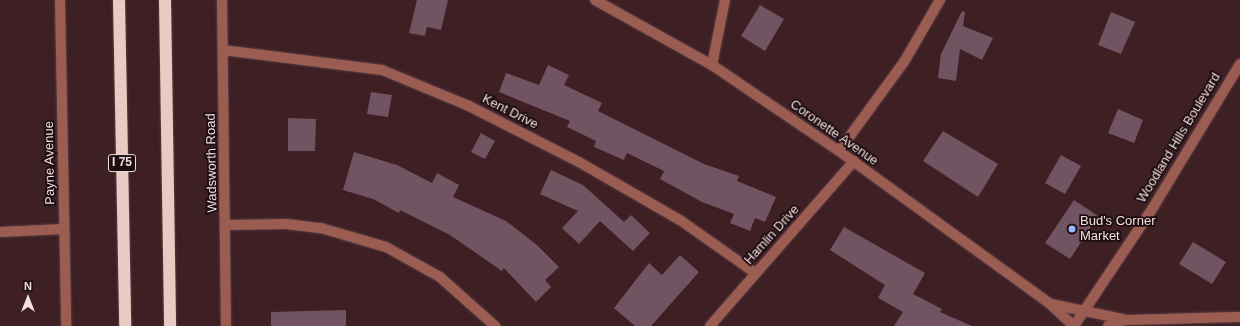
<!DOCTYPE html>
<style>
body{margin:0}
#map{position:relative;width:1240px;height:326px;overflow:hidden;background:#3d1f24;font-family:Helvetica,sans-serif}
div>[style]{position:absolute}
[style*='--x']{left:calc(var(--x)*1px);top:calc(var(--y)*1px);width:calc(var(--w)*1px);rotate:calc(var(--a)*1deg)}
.building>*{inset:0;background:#725362}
.roads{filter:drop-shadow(0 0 1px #5a3e42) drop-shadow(0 0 1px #5a3e42)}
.minor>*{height:10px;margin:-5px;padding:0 5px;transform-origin:5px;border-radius:5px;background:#9b5c51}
.highway>*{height:12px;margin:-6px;padding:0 6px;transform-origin:6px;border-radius:6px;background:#eacac4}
.dots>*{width:11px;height:11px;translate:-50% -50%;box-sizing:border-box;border:2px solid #1b0d10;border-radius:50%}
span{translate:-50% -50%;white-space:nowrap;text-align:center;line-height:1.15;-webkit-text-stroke:3.5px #1b0d10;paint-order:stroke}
.shield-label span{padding:1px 3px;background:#1b0d10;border:1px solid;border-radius:3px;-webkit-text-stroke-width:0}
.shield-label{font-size:12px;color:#f4dfe1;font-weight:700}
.street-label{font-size:13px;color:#f4dfe1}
.poi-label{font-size:13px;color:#f4dfe1}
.left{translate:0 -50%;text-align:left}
.north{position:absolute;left:8px;top:278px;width:40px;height:40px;-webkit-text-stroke:3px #1b0d10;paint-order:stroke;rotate:0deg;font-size:11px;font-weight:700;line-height:16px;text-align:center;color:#f4dfe1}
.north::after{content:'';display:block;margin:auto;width:14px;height:18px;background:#f4dfe1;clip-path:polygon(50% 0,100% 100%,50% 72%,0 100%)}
</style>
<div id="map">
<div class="building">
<div style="clip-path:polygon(417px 0,448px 0,441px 30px,427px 27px,425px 36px,409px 33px)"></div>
<div style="clip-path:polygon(760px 5px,784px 19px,765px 51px,741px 36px)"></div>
<div style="clip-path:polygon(962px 11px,965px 12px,963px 26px,993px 38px,982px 60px,960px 49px,956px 81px,938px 78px,941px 54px)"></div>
<div style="clip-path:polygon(1111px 12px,1135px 22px,1121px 54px,1098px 45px)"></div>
<div style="clip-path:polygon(548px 65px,569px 75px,564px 85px,602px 103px,598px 111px,704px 164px,739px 176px,737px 181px,776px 197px,765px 222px,755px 218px,750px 231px,730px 223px,734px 214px,702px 202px,660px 179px,664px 171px,627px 153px,624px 160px,594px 147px,596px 141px,567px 127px,570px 121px,499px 92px,506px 73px,539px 85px)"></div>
<div style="clip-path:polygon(371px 92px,392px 95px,388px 117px,367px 114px)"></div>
<div style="clip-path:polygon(1118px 109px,1143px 120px,1134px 143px,1108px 133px)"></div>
<div style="clip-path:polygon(288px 118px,316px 119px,315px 151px,288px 151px)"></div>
<div style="clip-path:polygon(943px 131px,998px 164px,978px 197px,923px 161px)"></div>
<div style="clip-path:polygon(481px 133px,495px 141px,485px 159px,471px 152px)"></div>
<div style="clip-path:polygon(354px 152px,397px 165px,432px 183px,437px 173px,459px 185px,453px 197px,506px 221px,537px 245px,559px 267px,545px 280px,551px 287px,536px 302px,504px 268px,502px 271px,450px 235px,400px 210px,399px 213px,373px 199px,343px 190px)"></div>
<div style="clip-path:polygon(1061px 155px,1081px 166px,1065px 194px,1045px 183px)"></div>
<div style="clip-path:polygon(551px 170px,583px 185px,624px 222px,631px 215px,650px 233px,633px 251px,600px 221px,579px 244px,562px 228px,578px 211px,540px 194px)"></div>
<div style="clip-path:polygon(1074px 200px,1098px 216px,1070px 259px,1045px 243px)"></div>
<div style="clip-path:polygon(844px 227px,925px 273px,913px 294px,942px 309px,940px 312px,972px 326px,894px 326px,903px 312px,878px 298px,885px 285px,830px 250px)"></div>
<div style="clip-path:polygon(1193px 242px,1226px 262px,1212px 284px,1179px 264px)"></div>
<div style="clip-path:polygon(680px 255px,699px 272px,651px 326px,635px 326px,614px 308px,649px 263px,662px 275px)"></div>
<div style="clip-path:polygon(346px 310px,346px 326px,271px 326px,271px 312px)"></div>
</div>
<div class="roads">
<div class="minor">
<div style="--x:60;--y:0;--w:326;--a:88.9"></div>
<div style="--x:222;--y:0;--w:326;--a:89.3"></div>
<div style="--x:595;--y:0;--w:134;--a:29.1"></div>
<div style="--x:712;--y:65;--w:153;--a:34.1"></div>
<div style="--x:839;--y:151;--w:259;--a:35.9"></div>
<div style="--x:1049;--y:303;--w:34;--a:43"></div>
<div style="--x:223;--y:50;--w:160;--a:7.2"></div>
<div style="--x:382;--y:70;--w:94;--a:22.5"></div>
<div style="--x:469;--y:106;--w:123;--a:27"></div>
<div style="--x:579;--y:162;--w:116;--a:29.9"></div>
<div style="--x:680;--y:220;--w:92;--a:35.2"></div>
<div style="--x:712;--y:65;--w:66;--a:-78.7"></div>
<div style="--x:839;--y:151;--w:110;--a:-53.9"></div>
<div style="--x:904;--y:62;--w:72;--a:-59.9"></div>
<div style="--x:226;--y:225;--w:60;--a:-1"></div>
<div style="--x:286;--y:224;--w:35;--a:7"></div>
<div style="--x:321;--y:228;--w:68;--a:16.3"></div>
<div style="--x:386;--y:247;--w:62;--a:29.1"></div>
<div style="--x:440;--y:277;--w:74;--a:41.7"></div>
<div style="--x:0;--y:232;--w:64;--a:-2.7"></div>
<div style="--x:1051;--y:304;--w:74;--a:11.8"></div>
<div style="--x:710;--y:326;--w:219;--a:-48.9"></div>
<div style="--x:1074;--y:326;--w:144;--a:-56.3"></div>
<div style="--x:1154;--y:206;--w:166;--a:-58.8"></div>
<div style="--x:1108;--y:326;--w:17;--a:-21"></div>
<div style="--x:1124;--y:320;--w:116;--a:-1.5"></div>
</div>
<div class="highway">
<div style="--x:119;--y:0;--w:326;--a:88.9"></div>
<div style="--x:165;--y:0;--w:326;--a:89.1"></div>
</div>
</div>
<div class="dots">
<div style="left:1072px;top:229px;background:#96b6fd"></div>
</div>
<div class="shield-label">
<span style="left:122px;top:163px">I 75</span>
</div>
<div class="street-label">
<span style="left:510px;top:112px;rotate:27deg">Kent Drive</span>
<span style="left:834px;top:133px;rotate:35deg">Coronette Avenue</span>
<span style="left:1179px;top:138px;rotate:-59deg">Woodland Hills Boulevard</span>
<span style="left:50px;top:163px;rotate:-91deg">Payne Avenue</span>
<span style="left:212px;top:163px;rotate:-91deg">Wadsworth Road</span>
<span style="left:772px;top:235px;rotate:-48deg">Hamlin Drive</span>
</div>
<div class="poi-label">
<span class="left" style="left:1080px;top:229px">Bud's Corner<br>Market</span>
</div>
<div class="north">N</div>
</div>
